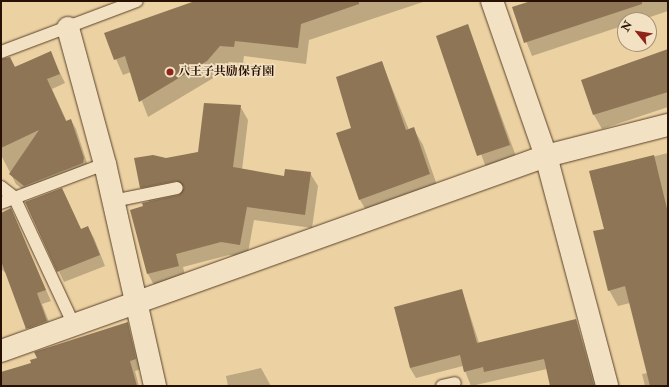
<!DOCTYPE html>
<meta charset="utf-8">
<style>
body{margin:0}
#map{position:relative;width:669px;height:387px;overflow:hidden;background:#ecd1a2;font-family:"IM FELL Double Pica","Noto Serif JP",serif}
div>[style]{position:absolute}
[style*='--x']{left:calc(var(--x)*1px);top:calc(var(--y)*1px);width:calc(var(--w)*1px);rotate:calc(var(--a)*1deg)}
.shadow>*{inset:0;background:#0003}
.building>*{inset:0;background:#8e7556}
.roads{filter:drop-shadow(0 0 1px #59412b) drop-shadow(0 0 1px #59412b)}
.service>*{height:12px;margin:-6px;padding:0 6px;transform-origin:6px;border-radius:6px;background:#f3e1c3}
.minor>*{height:22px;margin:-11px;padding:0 11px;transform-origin:11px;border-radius:11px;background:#f3e1c3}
.dots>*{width:11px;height:11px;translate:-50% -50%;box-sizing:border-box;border:2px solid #f3e1c3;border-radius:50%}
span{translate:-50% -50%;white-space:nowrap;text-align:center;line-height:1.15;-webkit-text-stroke:3.5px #f3e1c3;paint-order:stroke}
.poi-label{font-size:12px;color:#281103;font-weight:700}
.left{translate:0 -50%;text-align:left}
.frame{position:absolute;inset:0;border:2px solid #281103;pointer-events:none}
.north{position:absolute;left:617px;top:12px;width:40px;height:40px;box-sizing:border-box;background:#f3e1c3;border:1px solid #a28e76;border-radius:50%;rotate:300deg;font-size:11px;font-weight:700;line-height:16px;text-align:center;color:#281103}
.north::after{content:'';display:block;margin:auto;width:14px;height:18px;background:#8f2418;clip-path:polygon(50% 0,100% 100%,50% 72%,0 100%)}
</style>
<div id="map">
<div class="shadow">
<div style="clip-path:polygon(202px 1px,426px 1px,309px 40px,306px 64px,244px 56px,243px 63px,229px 62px,215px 77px,148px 117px,131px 72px,123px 75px,105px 34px)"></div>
<div style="clip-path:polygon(534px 1px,668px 1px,668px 11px,641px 20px,625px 20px,625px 25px,532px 56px,513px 8px)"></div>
<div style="clip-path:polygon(468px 26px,517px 159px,487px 170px,437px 36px)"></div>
<div style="clip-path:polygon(668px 52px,668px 107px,602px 129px,594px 115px)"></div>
<div style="clip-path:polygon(50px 53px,65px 83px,52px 89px,67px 122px,71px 120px,76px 129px,89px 169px,31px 196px,16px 184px,1px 155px,1px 72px)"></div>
<div style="clip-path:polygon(382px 63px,409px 130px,413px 128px,423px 145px,439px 191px,370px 217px,360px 200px,337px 134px,352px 129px)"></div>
<div style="clip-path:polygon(240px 106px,248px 120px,242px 170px,285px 177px,310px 173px,318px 186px,312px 228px,254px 220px,247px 258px,229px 255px,183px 267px,186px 279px,155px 287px,148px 274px,144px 207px,149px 202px,141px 188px,166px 159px,199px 152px)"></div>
<div style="clip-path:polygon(668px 153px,668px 386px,645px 386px,642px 374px,648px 373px,630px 303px,618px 306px,609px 290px,605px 229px,590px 172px)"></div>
<div style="clip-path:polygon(62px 189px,81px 230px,88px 227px,94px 238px,105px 266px,64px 282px,26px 203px)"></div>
<div style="clip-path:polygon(10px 209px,51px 301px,42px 304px,53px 332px,33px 339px,7px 274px,1px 269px,1px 214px)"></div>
<div style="clip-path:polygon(462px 290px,479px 343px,576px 320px,597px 386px,551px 386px,547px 369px,471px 386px,463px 366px,416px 378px,410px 368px)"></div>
<div style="clip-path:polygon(127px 323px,141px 369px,135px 371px,139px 386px,1px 386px,1px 373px,33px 364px)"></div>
<div style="clip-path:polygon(261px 368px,271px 386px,228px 386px,226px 376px)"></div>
</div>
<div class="building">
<div style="clip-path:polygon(195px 1px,359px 1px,359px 4px,301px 24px,298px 48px,235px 41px,234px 47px,220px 46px,207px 61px,139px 102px,125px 56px,114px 60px,104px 33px)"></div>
<div style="clip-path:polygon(531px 1px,642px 1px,642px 4px,524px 43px,512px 7px)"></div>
<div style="clip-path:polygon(468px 24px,510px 145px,477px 156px,436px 36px)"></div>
<div style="clip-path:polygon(668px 49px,668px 92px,593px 115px,581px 80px)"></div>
<div style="clip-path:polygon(51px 51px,60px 74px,47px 79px,66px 121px,71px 119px,84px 158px,83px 163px,24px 186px,9px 174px,39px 130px,1px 148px,1px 59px,10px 57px,15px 67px)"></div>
<div style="clip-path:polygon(382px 61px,406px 130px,414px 127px,430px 174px,359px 200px,336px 133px,351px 128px,336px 77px)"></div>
<div style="clip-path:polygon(204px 103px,241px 105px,233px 167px,284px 176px,285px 169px,311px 172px,305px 215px,247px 207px,240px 245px,221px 242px,176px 254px,179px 266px,147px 274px,130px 210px,143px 206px,142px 203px,179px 195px,184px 187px,176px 181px,140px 188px,134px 158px,153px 155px,166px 158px,198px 152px)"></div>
<div style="clip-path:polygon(654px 155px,668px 213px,668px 386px,650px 386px,625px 286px,608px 291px,593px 231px,604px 229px,589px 171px)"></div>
<div style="clip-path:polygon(62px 188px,81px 229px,88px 226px,100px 255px,57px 272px,25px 202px)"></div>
<div style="clip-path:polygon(11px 208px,46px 290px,37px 293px,47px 321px,26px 329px,1px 261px,1px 213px)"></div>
<div style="clip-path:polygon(462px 289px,477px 343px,576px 319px,594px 386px,550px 386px,544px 359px,484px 372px,483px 367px,464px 372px,460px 355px,410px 368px,394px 307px)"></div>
<div style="clip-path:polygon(128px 322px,136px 359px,130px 361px,137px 386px,1px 386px,1px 372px,31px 363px,30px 360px,37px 358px,34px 352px)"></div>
</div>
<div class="roads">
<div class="service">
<div style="--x:1;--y:52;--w:145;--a:-20.6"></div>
<div style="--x:1;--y:187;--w:16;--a:38"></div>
<div style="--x:14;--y:197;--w:141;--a:64.9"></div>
<div style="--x:113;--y:201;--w:65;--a:-11.5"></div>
<div style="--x:1;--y:203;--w:111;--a:-20.6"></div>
<div style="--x:442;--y:386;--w:13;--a:-13"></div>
</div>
<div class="minor">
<div style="--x:492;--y:1;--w:164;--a:70.8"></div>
<div style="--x:546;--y:156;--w:238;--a:75.1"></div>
<div style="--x:68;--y:28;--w:141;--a:74.8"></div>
<div style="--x:105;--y:164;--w:228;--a:77.3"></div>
<div style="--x:1;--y:351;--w:579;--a:-19.69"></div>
<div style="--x:546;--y:156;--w:126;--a:-14.3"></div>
</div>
</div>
<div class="dots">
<div style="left:170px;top:72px;background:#8f2418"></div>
</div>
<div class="poi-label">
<span class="left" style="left:178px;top:72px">八王子共励保育園</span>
</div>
<div class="frame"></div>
<div class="north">N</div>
</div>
